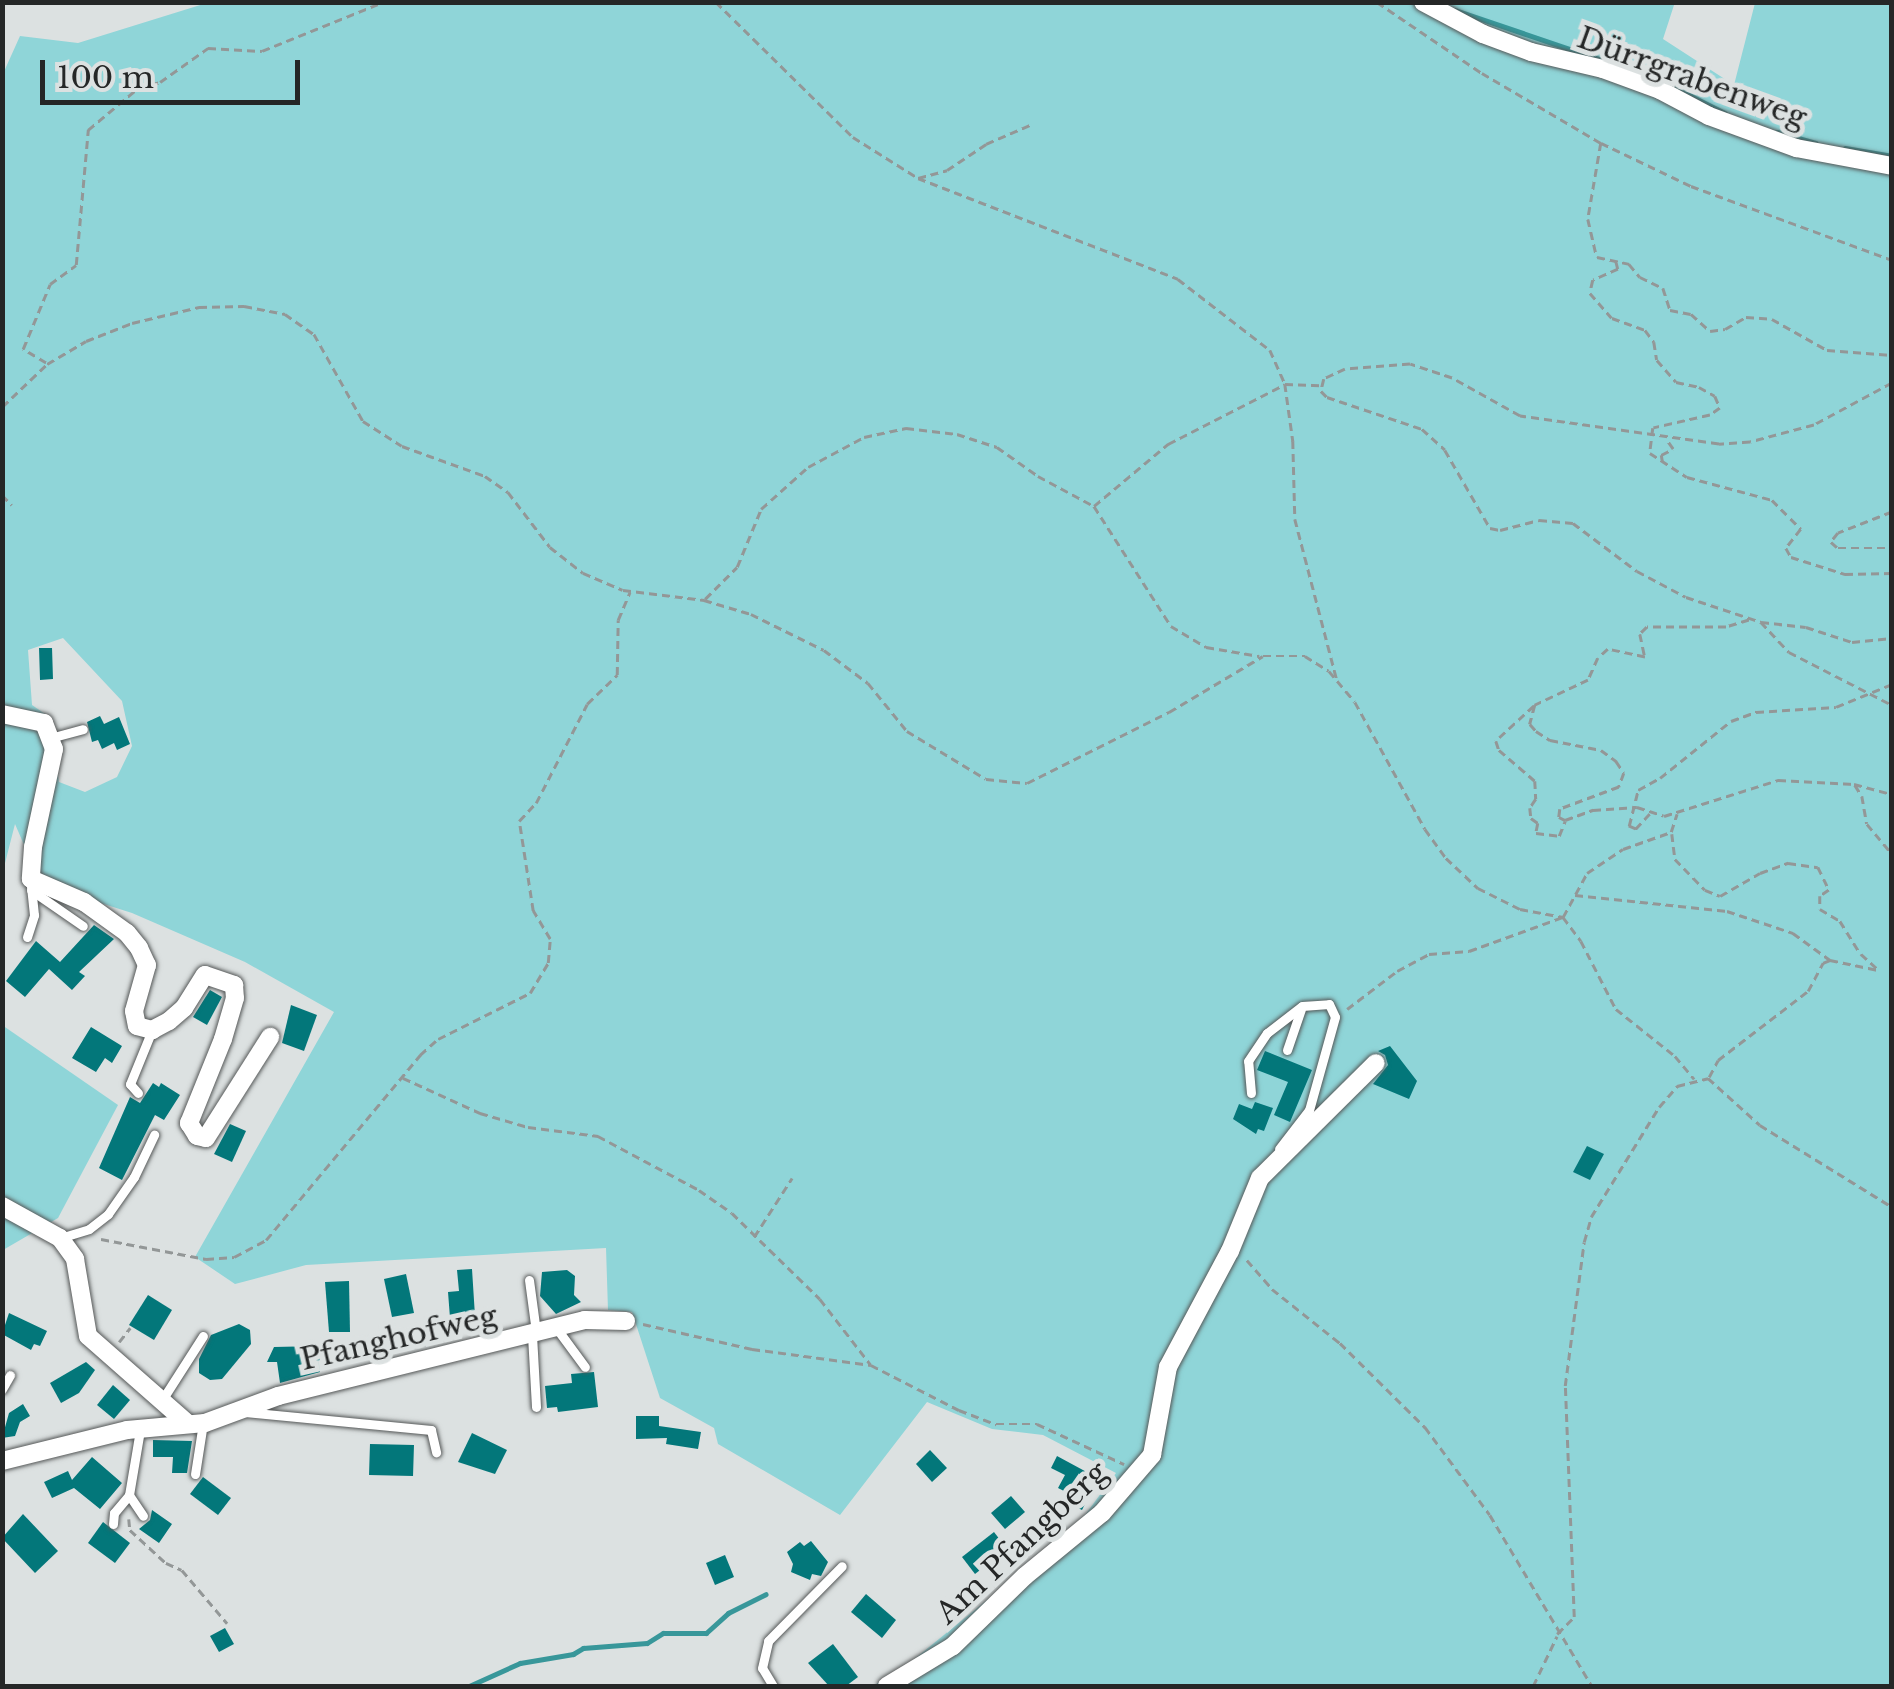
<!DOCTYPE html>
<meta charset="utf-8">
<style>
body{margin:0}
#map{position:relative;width:1894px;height:1689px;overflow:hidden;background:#dce1e1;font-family:"Libre Baskerville",serif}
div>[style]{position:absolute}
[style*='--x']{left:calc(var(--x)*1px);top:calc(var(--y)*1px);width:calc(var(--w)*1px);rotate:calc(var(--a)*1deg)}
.green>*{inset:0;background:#8fd5d8}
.stream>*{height:5px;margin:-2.5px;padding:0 2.5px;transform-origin:2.5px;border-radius:2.5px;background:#38979a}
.building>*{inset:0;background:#03777a}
.path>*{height:2.5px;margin-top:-1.25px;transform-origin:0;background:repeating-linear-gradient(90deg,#939797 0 8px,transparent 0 13px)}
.roads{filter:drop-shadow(0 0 2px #555858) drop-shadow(0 0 2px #555858)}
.service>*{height:9px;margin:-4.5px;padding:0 4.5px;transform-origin:4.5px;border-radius:4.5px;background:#fff}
.minor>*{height:18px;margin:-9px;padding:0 9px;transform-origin:9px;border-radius:9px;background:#fff}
span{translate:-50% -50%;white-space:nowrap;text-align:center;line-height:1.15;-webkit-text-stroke:10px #dce1e1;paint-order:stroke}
.street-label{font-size:30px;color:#252727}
.frame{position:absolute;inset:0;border:5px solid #252727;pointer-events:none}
.scale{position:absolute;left:40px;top:60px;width:260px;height:45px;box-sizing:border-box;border:5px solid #252727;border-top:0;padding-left:12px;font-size:30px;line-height:35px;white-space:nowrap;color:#252727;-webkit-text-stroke:8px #dce1e1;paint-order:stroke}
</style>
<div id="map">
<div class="green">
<div style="clip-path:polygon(evenodd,210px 2px,1675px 2px,1663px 39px,1734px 85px,1755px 3px,1891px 3px,1891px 1686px,873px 1686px,907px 1665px,1046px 1552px,1085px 1515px,1116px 1473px,1043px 1435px,992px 1429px,927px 1402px,840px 1515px,718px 1444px,714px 1428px,660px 1398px,632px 1312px,608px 1310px,606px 1248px,306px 1265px,235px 1284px,195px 1257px,334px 1012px,245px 962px,132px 913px,41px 884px,15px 824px,3px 871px,2px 76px,20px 36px,78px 43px,210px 2px,63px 638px,122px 701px,132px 746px,117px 777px,85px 792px,59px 782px,48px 716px,32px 705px,28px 650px,63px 638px)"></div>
<div style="clip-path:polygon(2px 1025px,118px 1105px,58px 1218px,3px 1250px)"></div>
</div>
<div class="stream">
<div style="--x:1455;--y:10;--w:189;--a:18.8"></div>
<div style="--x:1663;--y:82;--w:69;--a:26.6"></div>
<div style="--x:1777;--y:132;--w:40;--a:16"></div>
<div style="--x:1845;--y:148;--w:48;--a:9.7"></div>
<div style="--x:469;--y:1686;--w:56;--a:-24.3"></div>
<div style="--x:520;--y:1663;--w:54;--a:-9.6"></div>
<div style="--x:573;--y:1654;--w:12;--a:-31"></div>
<div style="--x:583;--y:1648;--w:64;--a:-4.5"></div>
<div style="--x:647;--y:1643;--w:19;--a:-32"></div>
<div style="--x:663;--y:1633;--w:43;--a:0"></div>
<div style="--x:706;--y:1633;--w:30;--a:-42"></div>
<div style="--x:728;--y:1613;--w:42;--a:-26.6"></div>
</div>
<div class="building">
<div style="clip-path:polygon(39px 648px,52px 648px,53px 679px,40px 680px)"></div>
<div style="clip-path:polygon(100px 716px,104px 724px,119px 717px,130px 744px,117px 750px,114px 743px,102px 749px,98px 740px,92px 742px,87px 722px)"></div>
<div style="clip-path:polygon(94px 925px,114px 939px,79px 972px,85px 976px,72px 990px,49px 969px,25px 997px,6px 981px,36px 941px,60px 962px)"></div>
<div style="clip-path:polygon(210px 990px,222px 997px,207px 1025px,193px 1017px)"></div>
<div style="clip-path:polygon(291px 1005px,317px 1015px,304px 1051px,282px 1043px)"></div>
<div style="clip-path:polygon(91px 1027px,122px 1046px,112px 1063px,105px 1058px,96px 1072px,72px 1058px)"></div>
<div style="clip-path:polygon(1390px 1046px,1417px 1081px,1409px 1099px,1373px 1084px,1388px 1065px,1385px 1055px,1378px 1051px)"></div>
<div style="clip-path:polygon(1265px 1051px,1312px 1070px,1290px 1122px,1274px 1115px,1288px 1082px,1257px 1070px)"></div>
<div style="clip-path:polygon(153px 1083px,159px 1087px,161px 1083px,180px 1095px,164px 1120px,155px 1115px,122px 1180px,99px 1168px,130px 1097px,140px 1103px)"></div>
<div style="clip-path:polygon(1255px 1102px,1273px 1108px,1264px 1131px,1258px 1129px,1256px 1134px,1233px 1119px,1239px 1104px,1252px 1109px)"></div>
<div style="clip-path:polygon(230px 1124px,246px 1131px,232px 1162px,214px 1154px)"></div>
<div style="clip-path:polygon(1587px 1146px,1604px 1154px,1590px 1180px,1573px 1172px)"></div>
<div style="clip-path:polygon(472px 1269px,475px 1316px,450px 1318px,448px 1292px,459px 1291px,457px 1270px)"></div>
<div style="clip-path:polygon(567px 1270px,575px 1276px,574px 1295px,581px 1302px,556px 1314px,540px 1296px,542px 1272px)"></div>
<div style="clip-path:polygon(406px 1274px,414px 1313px,392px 1317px,384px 1279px)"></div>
<div style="clip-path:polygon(349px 1281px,350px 1332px,329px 1332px,325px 1282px)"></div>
<div style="clip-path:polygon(148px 1295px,172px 1310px,154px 1340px,129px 1325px)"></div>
<div style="clip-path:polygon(9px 1313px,47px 1331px,40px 1346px,34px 1344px,31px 1350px,2px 1334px)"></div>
<div style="clip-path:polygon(239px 1324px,250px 1330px,251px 1344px,222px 1379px,210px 1380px,199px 1373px,199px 1359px,211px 1335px)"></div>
<div style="clip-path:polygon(319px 1346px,320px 1372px,280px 1383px,277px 1362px,267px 1362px,274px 1347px)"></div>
<div style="clip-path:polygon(86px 1362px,95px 1370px,79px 1393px,61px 1403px,50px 1383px)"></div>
<div style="clip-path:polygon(594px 1372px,598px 1407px,558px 1412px,557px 1407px,547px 1408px,545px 1386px,572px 1383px,571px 1374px)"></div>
<div style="clip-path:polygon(113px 1385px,130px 1400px,114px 1419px,97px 1405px)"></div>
<div style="clip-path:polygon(23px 1404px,30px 1416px,20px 1422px,15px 1436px,2px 1438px,9px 1413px)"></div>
<div style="clip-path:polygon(636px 1416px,659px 1416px,659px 1426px,701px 1432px,698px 1449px,666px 1444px,667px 1438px,636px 1439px)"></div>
<div style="clip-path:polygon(472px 1433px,507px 1450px,495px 1474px,458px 1462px)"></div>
<div style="clip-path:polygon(153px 1440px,192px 1441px,187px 1473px,172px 1473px,173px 1457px,153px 1457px)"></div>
<div style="clip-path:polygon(370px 1444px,414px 1445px,413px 1476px,369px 1475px)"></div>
<div style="clip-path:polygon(930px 1450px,947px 1468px,932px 1482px,916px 1464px)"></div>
<div style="clip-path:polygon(1057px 1456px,1094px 1476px,1079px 1493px,1088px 1498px,1082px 1510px,1064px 1501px,1068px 1493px,1058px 1488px,1065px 1475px,1051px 1468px)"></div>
<div style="clip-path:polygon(92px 1457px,122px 1483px,100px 1509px,74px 1488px,52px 1498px,44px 1482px,68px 1471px,72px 1480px)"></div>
<div style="clip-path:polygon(203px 1477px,231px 1498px,218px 1515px,190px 1494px)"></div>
<div style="clip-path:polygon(1011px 1496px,1025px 1512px,1005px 1529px,991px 1513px)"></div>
<div style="clip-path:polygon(152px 1510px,172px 1524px,159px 1543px,139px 1529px,150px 1520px)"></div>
<div style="clip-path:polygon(23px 1514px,58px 1551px,35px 1573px,2px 1538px)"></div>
<div style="clip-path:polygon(103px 1522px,130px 1543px,115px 1563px,88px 1543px)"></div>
<div style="clip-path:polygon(994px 1532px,1007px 1549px,975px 1574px,962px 1557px)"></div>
<div style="clip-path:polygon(811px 1541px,828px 1562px,821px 1576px,812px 1574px,810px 1580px,791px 1572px,793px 1564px,787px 1552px,800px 1542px,804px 1546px)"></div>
<div style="clip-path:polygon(725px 1555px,734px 1577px,715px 1585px,706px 1563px)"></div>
<div style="clip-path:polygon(866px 1594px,896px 1620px,882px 1638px,851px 1612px)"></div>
<div style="clip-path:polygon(225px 1628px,234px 1644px,219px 1652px,210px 1636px)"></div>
<div style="clip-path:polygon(833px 1644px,858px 1677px,846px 1686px,829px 1686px,808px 1663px)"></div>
</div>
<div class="path">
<div style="--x:716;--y:2;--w:192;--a:44.6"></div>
<div style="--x:853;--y:137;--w:77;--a:32.2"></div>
<div style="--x:918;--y:178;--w:30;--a:-15"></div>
<div style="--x:947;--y:170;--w:47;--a:-33.7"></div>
<div style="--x:986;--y:144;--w:48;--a:-23.4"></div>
<div style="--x:1377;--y:2;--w:127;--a:34.1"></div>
<div style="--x:1482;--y:73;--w:138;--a:30.5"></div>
<div style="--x:1601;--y:143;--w:100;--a:25.5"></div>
<div style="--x:1691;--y:186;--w:214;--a:20.2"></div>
<div style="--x:1601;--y:143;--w:77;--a:99.7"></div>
<div style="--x:1588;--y:219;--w:39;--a:77"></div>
<div style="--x:1597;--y:257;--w:33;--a:12"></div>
<div style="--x:1629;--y:264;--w:17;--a:50"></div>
<div style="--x:1640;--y:277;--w:25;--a:26"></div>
<div style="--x:1663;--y:288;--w:23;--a:72"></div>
<div style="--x:1670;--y:310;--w:21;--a:11"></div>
<div style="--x:1691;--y:314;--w:25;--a:42"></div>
<div style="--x:1710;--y:331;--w:15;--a:-8"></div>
<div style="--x:1725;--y:329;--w:24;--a:-30"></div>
<div style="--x:1746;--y:317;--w:26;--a:4"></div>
<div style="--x:1772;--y:319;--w:63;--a:29.4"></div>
<div style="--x:1827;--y:350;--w:65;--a:4.4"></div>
<div style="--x:918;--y:178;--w:279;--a:21.2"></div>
<div style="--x:1178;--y:279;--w:116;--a:37.7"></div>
<div style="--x:1270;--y:350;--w:37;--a:66"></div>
<div style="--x:1285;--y:384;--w:35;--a:2"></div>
<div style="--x:1616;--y:261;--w:8;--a:76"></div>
<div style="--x:1618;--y:269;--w:27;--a:156"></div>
<div style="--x:1593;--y:280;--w:13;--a:103"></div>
<div style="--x:1590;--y:293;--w:33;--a:49"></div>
<div style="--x:1612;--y:318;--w:35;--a:20"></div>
<div style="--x:1645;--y:330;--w:15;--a:53"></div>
<div style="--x:1654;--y:342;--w:18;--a:81"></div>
<div style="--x:1657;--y:360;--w:29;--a:49"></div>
<div style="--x:1676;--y:382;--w:24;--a:12"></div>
<div style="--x:1699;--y:387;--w:18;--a:29"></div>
<div style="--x:1715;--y:396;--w:13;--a:67"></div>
<div style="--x:1720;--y:408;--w:12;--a:145"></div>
<div style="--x:1710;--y:415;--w:58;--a:167.2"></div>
<div style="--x:1653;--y:428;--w:25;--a:97"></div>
<div style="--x:1650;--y:453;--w:44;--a:33"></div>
<div style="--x:1687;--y:477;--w:88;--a:15.1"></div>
<div style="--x:1772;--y:500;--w:41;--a:45"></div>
<div style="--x:1801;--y:529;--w:24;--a:128"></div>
<div style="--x:1786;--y:548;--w:10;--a:61"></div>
<div style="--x:1791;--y:557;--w:57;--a:17.5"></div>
<div style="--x:1845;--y:574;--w:47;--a:-1.2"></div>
<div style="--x:46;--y:363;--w:27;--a:-149"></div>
<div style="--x:23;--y:349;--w:70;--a:-67.4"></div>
<div style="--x:50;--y:284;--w:32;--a:-36"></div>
<div style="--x:76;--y:265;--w:136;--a:-84.9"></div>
<div style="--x:88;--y:130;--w:65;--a:-40"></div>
<div style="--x:138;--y:88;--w:23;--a:-15"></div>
<div style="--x:160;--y:82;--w:59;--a:-35.3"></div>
<div style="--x:208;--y:48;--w:54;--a:3.2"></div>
<div style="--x:262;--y:51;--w:131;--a:-22"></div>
<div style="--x:1892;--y:383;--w:89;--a:151.7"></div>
<div style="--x:1814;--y:425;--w:66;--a:165.1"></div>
<div style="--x:1750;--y:442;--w:31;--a:176"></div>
<div style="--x:1719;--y:444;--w:201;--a:-172"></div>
<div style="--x:1520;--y:416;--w:78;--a:-150.8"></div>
<div style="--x:1452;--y:378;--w:44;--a:-161.6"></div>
<div style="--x:1410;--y:364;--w:65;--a:175.6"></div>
<div style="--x:1345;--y:369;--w:23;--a:155"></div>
<div style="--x:1324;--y:379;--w:12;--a:104"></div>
<div style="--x:1321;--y:391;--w:8;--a:45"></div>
<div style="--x:1327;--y:397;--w:100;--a:18.6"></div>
<div style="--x:1422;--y:429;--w:31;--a:42"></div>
<div style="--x:1445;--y:450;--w:90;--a:60"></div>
<div style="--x:1490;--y:528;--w:10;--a:11"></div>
<div style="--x:1500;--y:530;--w:40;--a:-14.4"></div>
<div style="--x:1539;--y:520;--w:34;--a:5"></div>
<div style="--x:1573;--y:523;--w:80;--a:36.9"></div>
<div style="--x:1637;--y:571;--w:55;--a:28"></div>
<div style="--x:1686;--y:597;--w:79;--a:18.4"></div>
<div style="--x:1761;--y:622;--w:41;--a:47"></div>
<div style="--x:1789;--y:652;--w:116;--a:27.2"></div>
<div style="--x:2;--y:407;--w:62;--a:-43.7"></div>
<div style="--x:47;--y:364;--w:45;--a:-30.5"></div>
<div style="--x:86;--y:341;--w:49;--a:-21.4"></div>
<div style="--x:132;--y:323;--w:69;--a:-13.4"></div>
<div style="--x:199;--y:307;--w:45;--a:-1.3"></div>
<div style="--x:244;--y:306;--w:42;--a:11"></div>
<div style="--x:285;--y:314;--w:35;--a:35"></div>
<div style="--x:314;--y:334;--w:100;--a:60.6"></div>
<div style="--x:363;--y:421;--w:46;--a:32.7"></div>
<div style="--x:402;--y:446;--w:88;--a:19.9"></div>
<div style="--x:485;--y:476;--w:28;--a:35"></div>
<div style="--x:508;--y:492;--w:69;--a:52.6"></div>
<div style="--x:550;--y:547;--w:42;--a:38.2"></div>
<div style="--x:583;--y:573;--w:43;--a:23"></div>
<div style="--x:623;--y:590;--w:82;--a:7"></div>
<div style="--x:704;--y:600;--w:49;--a:16.6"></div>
<div style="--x:751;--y:614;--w:81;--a:26.3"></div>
<div style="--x:824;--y:650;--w:55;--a:36.9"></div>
<div style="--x:868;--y:683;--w:62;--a:50.9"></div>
<div style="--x:907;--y:731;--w:92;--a:31.3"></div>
<div style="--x:986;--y:779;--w:41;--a:5.6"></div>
<div style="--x:1027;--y:783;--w:159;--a:-26.6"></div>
<div style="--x:1169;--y:712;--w:109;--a:-30.8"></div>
<div style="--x:1263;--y:656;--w:42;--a:0"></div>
<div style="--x:1305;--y:656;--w:28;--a:32"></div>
<div style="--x:1329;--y:671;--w:40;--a:50"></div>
<div style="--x:1355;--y:702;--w:145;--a:61.1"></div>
<div style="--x:1425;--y:829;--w:36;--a:54"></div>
<div style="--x:1446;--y:858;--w:44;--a:43.2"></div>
<div style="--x:1478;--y:888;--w:47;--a:26.6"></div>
<div style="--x:1520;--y:909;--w:44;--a:10.5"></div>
<div style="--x:1563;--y:917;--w:30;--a:53"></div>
<div style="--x:1581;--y:941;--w:76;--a:62.8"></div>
<div style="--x:1616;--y:1009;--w:75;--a:38.5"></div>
<div style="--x:1675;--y:1056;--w:30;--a:50"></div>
<div style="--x:1662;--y:461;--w:6;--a:-99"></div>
<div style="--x:1661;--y:455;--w:13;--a:-27"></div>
<div style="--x:1673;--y:449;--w:12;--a:-125"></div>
<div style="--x:2;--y:495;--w:14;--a:45"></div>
<div style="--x:1094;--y:506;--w:97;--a:-40"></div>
<div style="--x:1168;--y:444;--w:131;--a:-27.1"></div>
<div style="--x:1285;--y:384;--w:58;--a:82"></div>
<div style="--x:1293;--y:441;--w:78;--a:88.5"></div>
<div style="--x:1295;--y:519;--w:166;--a:75.4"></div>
<div style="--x:1892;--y:512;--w:58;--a:158.7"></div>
<div style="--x:1838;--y:533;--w:11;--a:128"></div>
<div style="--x:1831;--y:542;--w:9;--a:41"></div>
<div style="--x:1838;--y:548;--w:54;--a:0"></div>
<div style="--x:705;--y:599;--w:45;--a:-45"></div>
<div style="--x:737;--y:567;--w:63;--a:-67.5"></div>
<div style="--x:761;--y:509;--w:63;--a:-41.8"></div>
<div style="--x:808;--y:467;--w:64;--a:-28.2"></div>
<div style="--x:864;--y:437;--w:43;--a:-12.1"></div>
<div style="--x:906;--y:428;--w:51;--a:6.7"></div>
<div style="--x:957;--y:434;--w:42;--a:18"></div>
<div style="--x:997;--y:447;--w:50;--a:35.3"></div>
<div style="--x:1038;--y:476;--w:64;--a:28.2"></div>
<div style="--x:1094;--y:506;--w:143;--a:57.3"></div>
<div style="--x:1171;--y:626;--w:41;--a:31"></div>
<div style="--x:1206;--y:647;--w:54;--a:9.6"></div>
<div style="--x:1749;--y:620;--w:24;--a:163"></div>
<div style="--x:1726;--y:627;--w:79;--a:180"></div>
<div style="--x:1647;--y:627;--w:10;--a:135"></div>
<div style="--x:1640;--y:634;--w:24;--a:78"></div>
<div style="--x:1645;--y:657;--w:38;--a:-168"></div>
<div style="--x:1608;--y:649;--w:13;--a:138"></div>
<div style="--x:1598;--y:658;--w:24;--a:114"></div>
<div style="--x:1588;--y:680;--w:59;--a:154.7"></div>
<div style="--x:1535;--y:705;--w:20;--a:105"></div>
<div style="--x:1530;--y:724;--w:9;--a:49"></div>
<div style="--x:1536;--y:731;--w:17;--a:33"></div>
<div style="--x:1550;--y:740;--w:52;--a:11.1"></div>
<div style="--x:1601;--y:750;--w:19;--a:36"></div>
<div style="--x:1616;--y:761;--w:14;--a:56"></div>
<div style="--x:1624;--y:773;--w:15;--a:110"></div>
<div style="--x:1619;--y:787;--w:63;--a:159.6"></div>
<div style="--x:1560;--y:809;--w:8;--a:97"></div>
<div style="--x:1559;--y:817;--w:7;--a:27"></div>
<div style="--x:1565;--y:820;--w:30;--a:-20"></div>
<div style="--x:1593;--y:810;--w:44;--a:-3.9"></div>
<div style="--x:1637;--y:807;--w:28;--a:18"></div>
<div style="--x:1664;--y:816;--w:120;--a:-17.5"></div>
<div style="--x:1778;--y:780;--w:76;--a:3"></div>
<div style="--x:1854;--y:784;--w:39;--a:15"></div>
<div style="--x:1761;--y:622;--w:45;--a:6.3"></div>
<div style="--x:1806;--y:627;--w:48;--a:18.1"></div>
<div style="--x:1852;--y:642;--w:40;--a:-5.7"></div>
<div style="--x:1534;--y:706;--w:52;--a:137.4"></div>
<div style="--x:1496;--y:741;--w:9;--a:72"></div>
<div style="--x:1499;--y:750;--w:48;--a:40.7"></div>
<div style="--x:1535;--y:781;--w:18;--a:87"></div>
<div style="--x:1536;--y:799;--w:11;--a:124"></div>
<div style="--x:1530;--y:808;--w:10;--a:84"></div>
<div style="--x:1531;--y:818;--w:9;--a:36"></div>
<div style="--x:1538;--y:823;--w:10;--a:101"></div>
<div style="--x:1536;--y:833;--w:23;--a:7"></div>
<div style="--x:1559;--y:836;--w:16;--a:-68"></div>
<div style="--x:1855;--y:785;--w:13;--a:58"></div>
<div style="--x:1862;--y:796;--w:28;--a:80"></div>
<div style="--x:1867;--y:824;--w:39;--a:50"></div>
<div style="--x:1650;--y:814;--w:21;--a:133"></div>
<div style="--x:1636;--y:829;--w:8;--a:-157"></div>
<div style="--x:1629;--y:826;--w:37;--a:-76"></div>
<div style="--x:1638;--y:790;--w:25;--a:-29"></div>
<div style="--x:1660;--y:778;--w:91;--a:-38.8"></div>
<div style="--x:1731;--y:721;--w:27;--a:-20"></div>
<div style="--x:1756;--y:712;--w:80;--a:-3.6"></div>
<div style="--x:1836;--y:707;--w:61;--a:-22.3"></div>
<div style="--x:1672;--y:834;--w:25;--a:83"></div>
<div style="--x:1675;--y:859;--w:43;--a:45.9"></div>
<div style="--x:1705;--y:890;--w:16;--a:22"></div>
<div style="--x:1720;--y:896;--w:46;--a:-29.9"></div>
<div style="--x:1760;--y:873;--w:30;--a:-20"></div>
<div style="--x:1788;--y:863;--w:30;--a:8"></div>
<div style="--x:1818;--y:867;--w:25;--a:64"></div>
<div style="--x:1829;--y:890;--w:11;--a:146"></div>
<div style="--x:1820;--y:896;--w:13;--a:90"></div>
<div style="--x:1820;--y:909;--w:23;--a:31"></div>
<div style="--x:1840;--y:921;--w:39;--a:58"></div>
<div style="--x:1861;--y:954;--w:24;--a:42"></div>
<div style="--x:1575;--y:895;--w:153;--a:6"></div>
<div style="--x:1727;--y:911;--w:70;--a:18.4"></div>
<div style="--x:1793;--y:933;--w:46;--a:36.1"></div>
<div style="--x:1347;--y:1009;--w:63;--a:-37.2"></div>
<div style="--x:1397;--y:971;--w:36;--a:-28"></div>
<div style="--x:1429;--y:954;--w:40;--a:-4.3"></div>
<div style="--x:1469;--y:951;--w:100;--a:-19.9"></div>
<div style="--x:1563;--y:917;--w:50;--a:-61.4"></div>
<div style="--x:1587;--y:873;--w:43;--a:-33.7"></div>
<div style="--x:1623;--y:849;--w:51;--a:-19.5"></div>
<div style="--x:1671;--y:832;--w:19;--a:-72"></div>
<div style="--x:1709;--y:1077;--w:19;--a:-62"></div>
<div style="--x:1718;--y:1060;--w:113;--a:-37.5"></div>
<div style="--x:1808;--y:991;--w:32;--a:-62"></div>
<div style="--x:1823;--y:963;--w:8;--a:-23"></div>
<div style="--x:1830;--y:960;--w:49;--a:11.8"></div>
<div style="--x:403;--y:1078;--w:85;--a:24.4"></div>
<div style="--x:480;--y:1113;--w:50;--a:16.3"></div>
<div style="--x:528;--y:1127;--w:71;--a:7.3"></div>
<div style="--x:598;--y:1136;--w:115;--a:28.1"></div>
<div style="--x:699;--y:1190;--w:40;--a:34.9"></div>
<div style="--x:732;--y:1213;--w:123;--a:44.3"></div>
<div style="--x:820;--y:1299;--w:83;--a:52.3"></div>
<div style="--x:754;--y:1237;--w:70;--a:-57.2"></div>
<div style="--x:101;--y:1239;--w:107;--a:10.8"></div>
<div style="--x:206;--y:1259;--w:28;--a:-4"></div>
<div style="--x:234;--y:1257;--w:36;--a:-28"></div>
<div style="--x:266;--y:1240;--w:241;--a:-50.2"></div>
<div style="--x:420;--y:1055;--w:24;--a:-42"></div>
<div style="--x:438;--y:1039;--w:103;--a:-26.6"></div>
<div style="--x:530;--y:993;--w:35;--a:-59"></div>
<div style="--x:548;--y:963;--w:24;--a:-85"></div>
<div style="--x:550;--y:939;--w:33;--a:-121"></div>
<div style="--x:533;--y:911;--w:91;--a:-98.8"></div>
<div style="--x:519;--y:821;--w:25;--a:-47"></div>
<div style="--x:536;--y:803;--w:111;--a:-62.7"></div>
<div style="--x:587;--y:704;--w:42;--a:-44"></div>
<div style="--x:617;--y:675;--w:55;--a:-89"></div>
<div style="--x:618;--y:620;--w:30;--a:-67"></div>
<div style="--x:1247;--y:1260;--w:38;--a:49"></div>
<div style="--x:1272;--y:1289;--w:87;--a:38.5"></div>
<div style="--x:1340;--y:1343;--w:120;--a:44.7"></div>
<div style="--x:1425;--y:1427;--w:109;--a:53.5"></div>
<div style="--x:1490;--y:1515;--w:199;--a:59.2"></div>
<div style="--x:643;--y:1324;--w:112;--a:12.9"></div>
<div style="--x:752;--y:1349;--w:120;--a:7.7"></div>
<div style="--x:871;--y:1365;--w:99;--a:27.1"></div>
<div style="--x:959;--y:1410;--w:40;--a:21"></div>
<div style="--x:996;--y:1424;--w:41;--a:0"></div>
<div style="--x:1037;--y:1424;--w:96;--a:24.7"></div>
<div style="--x:119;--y:1342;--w:18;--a:-52"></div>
<div style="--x:129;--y:1519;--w:11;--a:85"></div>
<div style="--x:130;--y:1530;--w:49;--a:42.5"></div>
<div style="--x:166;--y:1563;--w:17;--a:24"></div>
<div style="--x:182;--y:1570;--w:70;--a:49.7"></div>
<div style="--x:1557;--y:1634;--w:24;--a:-45"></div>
<div style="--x:1574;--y:1617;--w:231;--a:-92.2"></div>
<div style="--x:1565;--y:1386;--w:145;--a:-82.5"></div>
<div style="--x:1584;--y:1242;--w:26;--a:-74"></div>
<div style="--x:1591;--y:1217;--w:129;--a:-58.3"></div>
<div style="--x:1659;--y:1107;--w:28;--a:-49"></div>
<div style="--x:1677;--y:1086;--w:32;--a:-14"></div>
<div style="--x:1708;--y:1078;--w:70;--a:42.1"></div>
<div style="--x:1760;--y:1125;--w:155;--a:31.8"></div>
<div style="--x:1533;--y:1686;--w:55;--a:-64.4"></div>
</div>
<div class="roads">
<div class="service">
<div style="--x:50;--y:738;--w:34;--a:-15"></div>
<div style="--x:31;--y:890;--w:63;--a:34.7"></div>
<div style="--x:27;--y:937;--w:23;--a:-72"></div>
<div style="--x:34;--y:915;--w:29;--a:-96"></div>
<div style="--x:1287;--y:1050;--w:43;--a:-71.1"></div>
<div style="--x:138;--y:1093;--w:12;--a:-132"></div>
<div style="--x:130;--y:1084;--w:58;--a:-67.8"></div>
<div style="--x:1251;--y:1093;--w:32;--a:-95"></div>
<div style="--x:1248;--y:1061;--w:34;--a:-56"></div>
<div style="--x:1267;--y:1033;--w:44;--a:-37.6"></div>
<div style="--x:1302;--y:1006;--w:27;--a:-4"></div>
<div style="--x:1329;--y:1004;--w:14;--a:65"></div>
<div style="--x:1335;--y:1017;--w:97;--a:105.6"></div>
<div style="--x:1309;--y:1110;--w:49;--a:127.6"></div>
<div style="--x:60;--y:1238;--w:30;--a:-17"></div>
<div style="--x:89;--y:1229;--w:24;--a:-38"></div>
<div style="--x:108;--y:1214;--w:45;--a:-54.9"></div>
<div style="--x:134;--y:1177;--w:47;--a:-64.5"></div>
<div style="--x:529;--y:1280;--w:52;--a:82.3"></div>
<div style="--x:557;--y:1329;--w:47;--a:53.6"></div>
<div style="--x:532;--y:1335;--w:72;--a:86.8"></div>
<div style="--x:2;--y:1389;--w:16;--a:-60"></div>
<div style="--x:162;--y:1400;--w:76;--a:-57.4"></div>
<div style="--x:245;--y:1412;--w:187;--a:5.5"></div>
<div style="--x:431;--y:1430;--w:23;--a:77"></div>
<div style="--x:140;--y:1430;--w:66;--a:99.6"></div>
<div style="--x:129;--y:1495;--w:25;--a:56"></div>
<div style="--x:195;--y:1474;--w:52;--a:-81.1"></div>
<div style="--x:113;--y:1524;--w:11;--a:-85"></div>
<div style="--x:114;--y:1513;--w:23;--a:-50"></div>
<div style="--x:773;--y:1686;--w:21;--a:-121"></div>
<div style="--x:762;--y:1668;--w:28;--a:-77"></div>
<div style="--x:768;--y:1641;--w:105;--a:-45.4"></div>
</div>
<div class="minor">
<div style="--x:1423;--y:2;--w:68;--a:28.1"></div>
<div style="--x:1483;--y:34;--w:51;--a:20.6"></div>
<div style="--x:1531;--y:52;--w:74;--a:13.3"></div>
<div style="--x:1603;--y:69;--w:61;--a:20.2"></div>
<div style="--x:1660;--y:90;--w:55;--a:28"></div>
<div style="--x:1709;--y:116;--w:93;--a:20.2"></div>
<div style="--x:1796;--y:148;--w:98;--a:10.6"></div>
<div style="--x:2;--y:714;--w:43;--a:12.1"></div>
<div style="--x:44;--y:723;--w:28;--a:69"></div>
<div style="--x:54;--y:749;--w:100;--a:102.1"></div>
<div style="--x:33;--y:847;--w:32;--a:94"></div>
<div style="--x:31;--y:879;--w:58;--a:23.5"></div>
<div style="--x:84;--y:902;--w:53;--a:35.8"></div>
<div style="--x:127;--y:933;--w:19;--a:51"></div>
<div style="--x:139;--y:948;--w:19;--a:65"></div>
<div style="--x:147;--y:965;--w:48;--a:105.8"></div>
<div style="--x:134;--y:1011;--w:15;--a:79"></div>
<div style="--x:137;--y:1026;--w:16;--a:15"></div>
<div style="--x:152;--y:1030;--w:19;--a:-28"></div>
<div style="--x:169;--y:1021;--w:20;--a:-41"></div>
<div style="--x:184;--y:1008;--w:39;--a:-58"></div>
<div style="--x:205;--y:975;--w:31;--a:19"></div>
<div style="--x:234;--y:985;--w:13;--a:86"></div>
<div style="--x:235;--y:998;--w:43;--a:106.3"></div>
<div style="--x:223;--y:1039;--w:91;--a:112"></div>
<div style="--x:189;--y:1123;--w:15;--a:58"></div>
<div style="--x:197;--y:1136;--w:9;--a:13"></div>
<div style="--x:206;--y:1138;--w:120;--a:-57.6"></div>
<div style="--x:2;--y:1206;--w:66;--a:28.9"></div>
<div style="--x:60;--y:1238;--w:26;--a:54"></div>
<div style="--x:75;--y:1259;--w:78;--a:80.4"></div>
<div style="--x:88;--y:1336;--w:132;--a:41.3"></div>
<div style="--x:2;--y:1461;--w:129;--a:-13.9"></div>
<div style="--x:127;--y:1430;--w:78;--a:-5.1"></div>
<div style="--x:205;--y:1423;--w:78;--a:-20.3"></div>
<div style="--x:278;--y:1396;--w:316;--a:-13.9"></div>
<div style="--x:585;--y:1320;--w:41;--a:1.4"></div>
<div style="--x:887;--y:1686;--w:77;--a:-31.2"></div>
<div style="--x:953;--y:1646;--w:100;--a:-44.2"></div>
<div style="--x:1025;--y:1576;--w:99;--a:-39.3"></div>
<div style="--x:1102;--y:1513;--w:77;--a:-49.2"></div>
<div style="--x:1152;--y:1455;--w:89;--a:-79.7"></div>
<div style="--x:1168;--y:1367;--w:132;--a:-61.9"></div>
<div style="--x:1230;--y:1251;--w:79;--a:-67.7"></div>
<div style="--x:1260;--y:1178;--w:163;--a:-44.8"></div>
</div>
</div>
<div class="street-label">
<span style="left:1692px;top:78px;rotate:20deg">Dürrgrabenweg</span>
<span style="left:399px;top:1338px;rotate:-13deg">Pfanghofweg</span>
<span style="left:1022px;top:1543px;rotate:-43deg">Am Pfangberg</span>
</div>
<div class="frame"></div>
<div class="scale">100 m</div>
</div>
